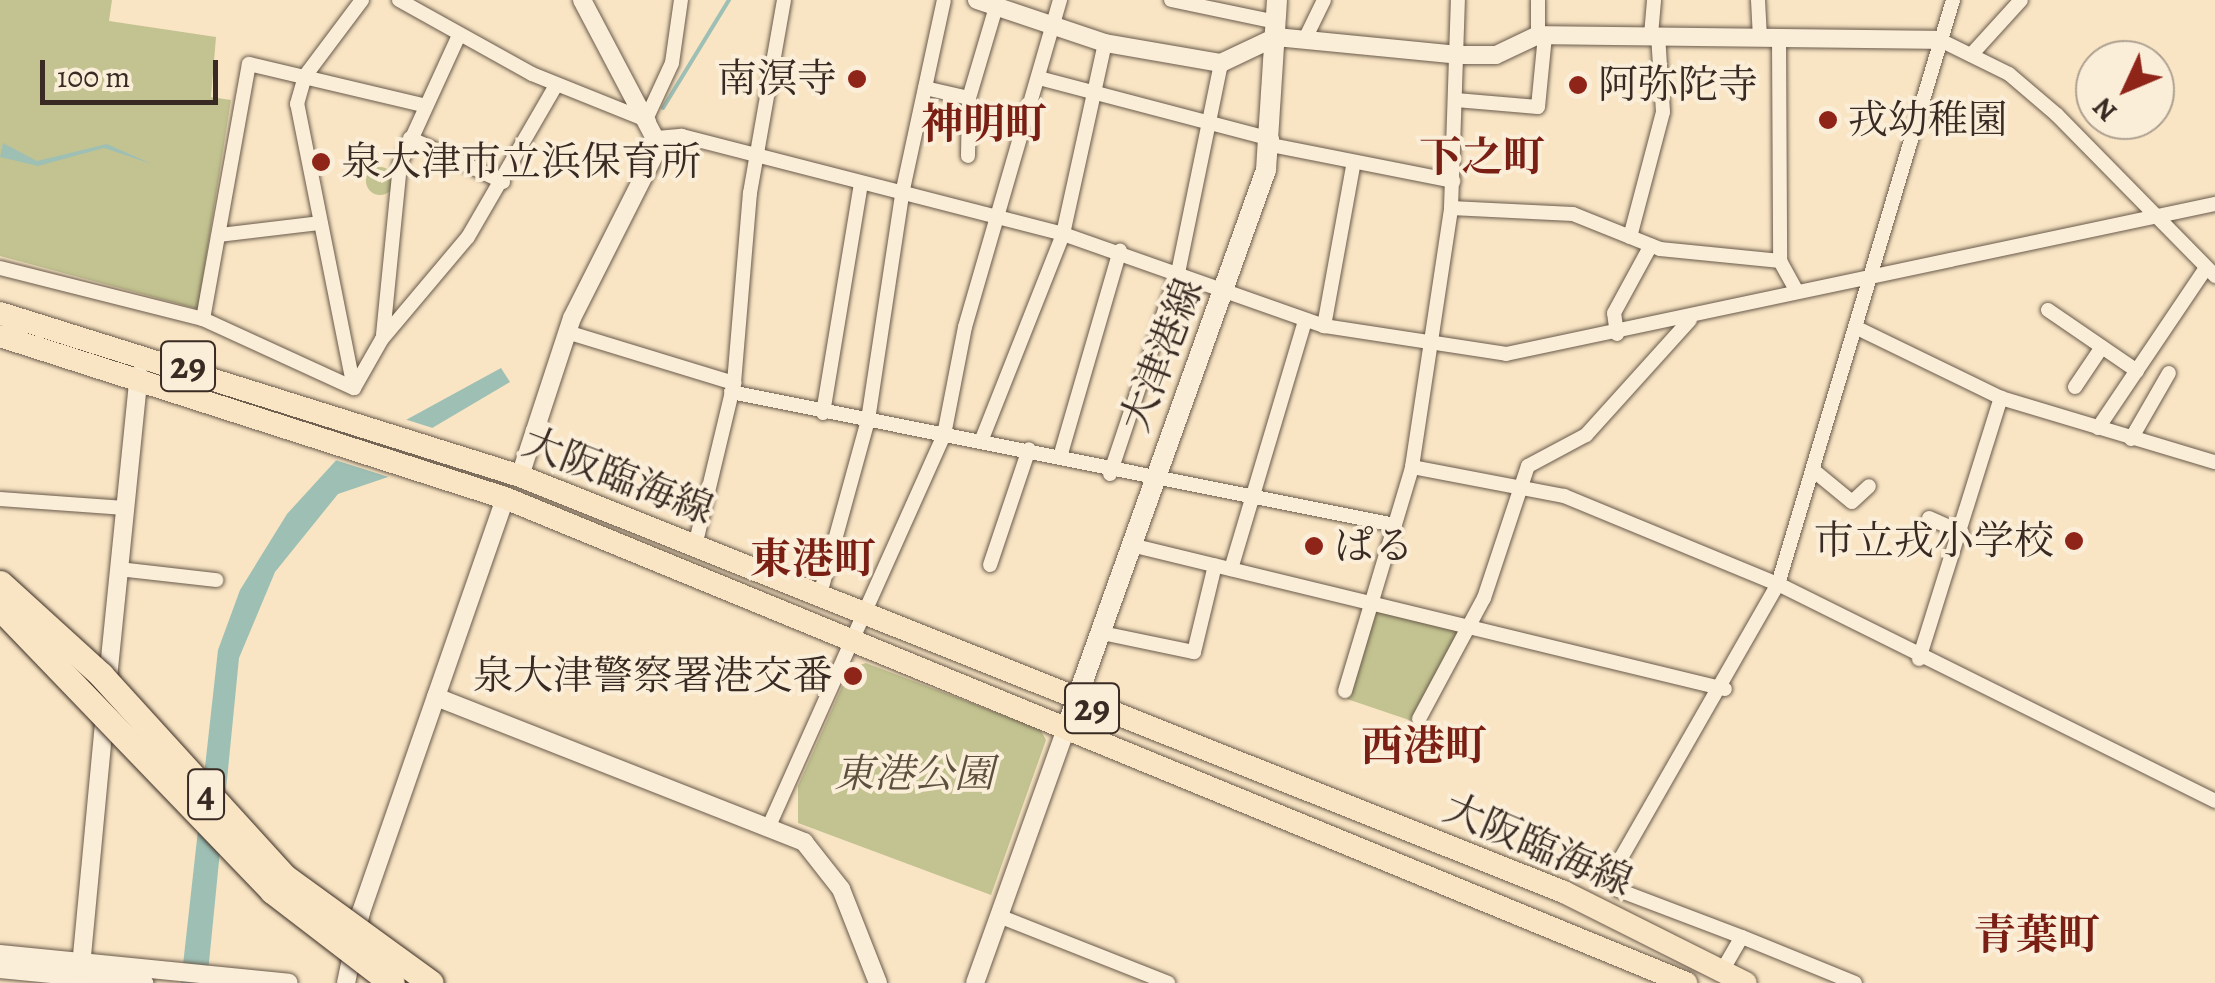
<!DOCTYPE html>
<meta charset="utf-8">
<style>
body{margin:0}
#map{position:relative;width:2215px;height:983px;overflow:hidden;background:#f9e5c4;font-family:Alegreya,"Noto Serif JP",serif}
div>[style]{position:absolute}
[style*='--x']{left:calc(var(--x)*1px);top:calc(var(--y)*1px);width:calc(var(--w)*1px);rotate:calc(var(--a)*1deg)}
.green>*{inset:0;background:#c3c391}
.round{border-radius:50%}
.water>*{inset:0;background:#9ebfb4}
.pier>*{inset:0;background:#f9e5c4}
.stream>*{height:4px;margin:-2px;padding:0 2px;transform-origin:2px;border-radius:2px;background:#9ebfb4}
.roads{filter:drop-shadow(0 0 2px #695a4b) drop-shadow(0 0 2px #695a4b)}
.minor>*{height:14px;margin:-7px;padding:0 7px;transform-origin:7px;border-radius:7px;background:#fbeed9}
.tertiary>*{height:18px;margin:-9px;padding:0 9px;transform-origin:9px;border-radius:9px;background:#fbeed9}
.secondary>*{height:20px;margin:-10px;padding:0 10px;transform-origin:10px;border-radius:10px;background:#fbeed9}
.primary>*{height:22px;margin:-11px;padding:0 11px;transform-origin:11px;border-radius:11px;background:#f9e5c4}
.bridges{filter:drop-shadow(0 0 2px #392b23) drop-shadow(0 0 2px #392b23)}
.motorway-bridge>*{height:25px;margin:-12.5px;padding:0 12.5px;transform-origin:12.5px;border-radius:12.5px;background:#f9e5c4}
.dots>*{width:28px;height:28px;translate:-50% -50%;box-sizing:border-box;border:5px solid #fbeed9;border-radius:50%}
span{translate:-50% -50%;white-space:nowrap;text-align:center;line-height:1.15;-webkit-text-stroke:8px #fbeed9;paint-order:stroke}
.shield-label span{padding:2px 8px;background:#fbeed9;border:2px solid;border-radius:8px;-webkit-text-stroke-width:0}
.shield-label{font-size:38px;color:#392b23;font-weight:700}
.poi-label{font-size:40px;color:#392b23}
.right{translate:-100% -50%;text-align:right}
.left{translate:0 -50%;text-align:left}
.street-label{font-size:40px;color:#392b23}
.park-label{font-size:40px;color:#5c513e;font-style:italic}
.neighbourhood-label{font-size:42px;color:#7a1f14;font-weight:700}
.north{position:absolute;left:2075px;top:40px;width:100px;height:100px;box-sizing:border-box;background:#fbeed9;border:2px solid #ada090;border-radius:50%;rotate:226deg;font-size:28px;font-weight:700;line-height:40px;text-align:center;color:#392b23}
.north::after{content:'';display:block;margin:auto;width:35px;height:45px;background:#8f2418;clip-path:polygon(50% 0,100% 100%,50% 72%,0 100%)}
.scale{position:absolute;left:40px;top:60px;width:178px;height:45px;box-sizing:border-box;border:5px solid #392b23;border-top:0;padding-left:12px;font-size:30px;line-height:35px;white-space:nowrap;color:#392b23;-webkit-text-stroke:8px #fbeed9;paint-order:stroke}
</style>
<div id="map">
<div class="green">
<div style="clip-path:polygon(0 0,112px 0,109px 21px,216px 37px,211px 97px,231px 100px,198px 309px,0 256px)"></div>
<div class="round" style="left:366px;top:167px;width:28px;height:28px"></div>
<div style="clip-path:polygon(1375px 611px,1461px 630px,1412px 721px,1347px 699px)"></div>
<div style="clip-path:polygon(866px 663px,1040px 729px,1046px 740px,991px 895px,798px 823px,798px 786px,845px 680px,856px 684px,861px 672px,853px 667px)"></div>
</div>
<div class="water">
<div style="clip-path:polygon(3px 143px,37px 161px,107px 144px,152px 164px,104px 148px,38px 166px,0 157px)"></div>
<div style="clip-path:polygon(501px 368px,510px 382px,400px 447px,388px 477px,338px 494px,275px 572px,239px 658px,207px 983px,181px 983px,218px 650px,240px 590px,287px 514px,340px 456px)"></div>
</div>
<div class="pier">
<div style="clip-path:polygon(401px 418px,439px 430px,401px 449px,392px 478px,332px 459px)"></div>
</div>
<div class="stream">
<div style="--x:663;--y:108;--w:127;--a:-58.6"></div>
</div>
<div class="roads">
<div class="minor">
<div style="--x:399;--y:0;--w:152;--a:29.1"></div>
<div style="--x:532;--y:74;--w:126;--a:21.9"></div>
<div style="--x:1171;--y:0;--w:107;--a:11.8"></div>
<div style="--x:1758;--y:0;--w:39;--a:87"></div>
<div style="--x:1538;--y:35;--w:35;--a:-90"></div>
<div style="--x:1651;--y:35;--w:35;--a:-85"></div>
<div style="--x:1779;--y:38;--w:223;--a:89.7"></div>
<div style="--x:1780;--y:261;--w:33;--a:61"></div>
<div style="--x:1305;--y:39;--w:43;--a:-64"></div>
<div style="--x:1940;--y:40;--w:77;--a:26.2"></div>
<div style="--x:2009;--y:74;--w:63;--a:40.5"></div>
<div style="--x:2057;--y:115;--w:226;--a:45.5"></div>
<div style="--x:1971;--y:55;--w:74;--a:-47.7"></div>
<div style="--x:1039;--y:78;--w:241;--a:14.7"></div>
<div style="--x:925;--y:88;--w:45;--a:12.8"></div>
<div style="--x:1456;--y:100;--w:82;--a:4.9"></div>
<div style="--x:1538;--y:107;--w:72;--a:-84.4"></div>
<div style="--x:648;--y:115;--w:57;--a:-65.2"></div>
<div style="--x:672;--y:63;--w:64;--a:-81.9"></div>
<div style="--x:410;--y:138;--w:103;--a:25.3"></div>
<div style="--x:657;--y:138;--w:25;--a:-5"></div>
<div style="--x:682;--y:136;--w:393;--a:14.4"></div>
<div style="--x:1063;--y:234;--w:277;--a:19.4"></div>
<div style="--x:1324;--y:326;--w:184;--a:8.7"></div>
<div style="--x:1506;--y:354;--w:725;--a:-11.95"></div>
<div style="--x:1271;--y:145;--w:186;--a:11.2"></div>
<div style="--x:968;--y:156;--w:58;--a:-89"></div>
<div style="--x:969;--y:98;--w:95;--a:-73.5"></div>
<div style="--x:1451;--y:208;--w:122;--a:2.8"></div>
<div style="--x:1573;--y:214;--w:94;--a:21.9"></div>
<div style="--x:1660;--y:249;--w:121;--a:5.7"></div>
<div style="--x:219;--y:235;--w:102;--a:-6.8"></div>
<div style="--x:1630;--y:237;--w:129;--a:-75.2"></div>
<div style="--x:1663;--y:112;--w:77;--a:-93.7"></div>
<div style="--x:0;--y:268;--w:209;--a:14.1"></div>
<div style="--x:203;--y:319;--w:166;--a:24.6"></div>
<div style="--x:2048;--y:310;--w:108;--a:34.4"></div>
<div style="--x:203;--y:319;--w:259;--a:-79.8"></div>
<div style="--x:249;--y:64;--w:179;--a:13.3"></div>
<div style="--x:1324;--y:326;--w:163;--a:-79.7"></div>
<div style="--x:1855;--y:327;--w:162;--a:25.9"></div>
<div style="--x:2001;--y:398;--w:223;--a:16.7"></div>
<div style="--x:567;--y:332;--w:175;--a:17"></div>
<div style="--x:1617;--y:334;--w:21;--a:-98"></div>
<div style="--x:1614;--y:313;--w:77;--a:-61.4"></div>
<div style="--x:383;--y:335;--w:172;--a:-84.3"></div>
<div style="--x:400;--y:164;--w:142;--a:-65.4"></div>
<div style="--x:2075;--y:387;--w:48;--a:-56"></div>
<div style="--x:354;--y:388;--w:290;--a:-101.3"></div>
<div style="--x:297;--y:104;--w:29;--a:-74"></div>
<div style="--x:305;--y:76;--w:95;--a:-53.1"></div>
<div style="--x:354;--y:388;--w:56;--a:-60.3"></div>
<div style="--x:382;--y:339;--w:133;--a:-49.9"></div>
<div style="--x:468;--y:237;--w:176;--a:-59.9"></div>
<div style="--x:731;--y:392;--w:677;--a:11.33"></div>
<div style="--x:823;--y:413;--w:232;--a:-80.6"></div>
<div style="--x:2098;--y:428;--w:193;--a:-56"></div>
<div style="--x:982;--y:439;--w:220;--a:-68.4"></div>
<div style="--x:1063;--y:234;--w:196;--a:-77.6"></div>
<div style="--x:2131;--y:439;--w:76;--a:-60.1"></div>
<div style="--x:1060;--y:457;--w:215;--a:-73.8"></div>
<div style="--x:1412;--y:467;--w:155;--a:10.8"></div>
<div style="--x:1564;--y:496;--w:231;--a:22.4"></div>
<div style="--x:1778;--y:584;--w:488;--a:26.4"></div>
<div style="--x:1813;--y:470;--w:50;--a:39.4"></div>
<div style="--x:1852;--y:502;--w:23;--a:-43"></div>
<div style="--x:1110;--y:474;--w:217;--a:-71.5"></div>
<div style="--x:1179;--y:268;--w:209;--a:-78.4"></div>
<div style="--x:0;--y:499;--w:125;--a:4.1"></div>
<div style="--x:1929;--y:518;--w:36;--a:24"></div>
<div style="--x:1131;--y:545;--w:611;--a:13.63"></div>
<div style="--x:695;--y:546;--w:168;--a:-76.5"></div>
<div style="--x:734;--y:383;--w:191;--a:-85.2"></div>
<div style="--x:750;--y:193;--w:196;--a:-80"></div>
<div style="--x:990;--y:565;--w:122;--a:-71.4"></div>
<div style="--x:119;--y:569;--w:98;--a:6.5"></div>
<div style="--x:1231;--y:569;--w:260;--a:-73.4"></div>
<div style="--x:819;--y:598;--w:185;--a:-74.6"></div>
<div style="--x:868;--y:420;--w:229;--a:-81.4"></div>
<div style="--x:902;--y:194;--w:198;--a:-77.8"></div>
<div style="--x:1102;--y:633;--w:94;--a:11.7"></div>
<div style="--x:1194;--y:652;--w:89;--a:-76.4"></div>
<div style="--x:1919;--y:659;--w:274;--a:-72.6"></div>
<div style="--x:1345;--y:691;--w:234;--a:-73.3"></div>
<div style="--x:1412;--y:467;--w:262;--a:-81.4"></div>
<div style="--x:1451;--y:208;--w:208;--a:-88.1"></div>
<div style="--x:1419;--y:719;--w:137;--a:-61.8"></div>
<div style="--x:1484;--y:598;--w:139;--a:-71.6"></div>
<div style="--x:1528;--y:466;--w:66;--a:-28.1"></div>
<div style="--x:1586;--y:435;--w:155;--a:-47.9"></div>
<div style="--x:769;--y:826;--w:428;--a:-65.9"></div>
<div style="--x:944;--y:435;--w:110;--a:-79"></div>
<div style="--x:965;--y:327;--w:341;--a:-73.8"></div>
<div style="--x:999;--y:916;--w:182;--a:21.6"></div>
<div style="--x:1742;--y:937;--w:122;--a:22.2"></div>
<div style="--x:1722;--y:971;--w:39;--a:-60"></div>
<div style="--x:1742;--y:937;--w:133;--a:-159.2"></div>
<div style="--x:1618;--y:890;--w:19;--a:-106"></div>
<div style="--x:1613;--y:872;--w:332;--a:-60.2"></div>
<div style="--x:1778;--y:584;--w:610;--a:-73.32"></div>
</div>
<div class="tertiary">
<div style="--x:977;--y:0;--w:135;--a:18.6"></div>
<div style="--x:1105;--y:43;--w:118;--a:9.8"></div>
<div style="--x:1221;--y:63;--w:61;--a:-25.3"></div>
<div style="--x:1276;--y:37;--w:183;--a:5.6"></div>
<div style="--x:1458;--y:55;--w:38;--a:0"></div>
<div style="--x:1496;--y:55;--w:47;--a:-25.5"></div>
<div style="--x:1538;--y:35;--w:402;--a:0.7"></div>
<div style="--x:520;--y:476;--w:166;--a:-71.8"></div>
<div style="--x:572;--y:318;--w:193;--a:-63.2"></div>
<div style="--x:659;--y:146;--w:165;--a:-117.8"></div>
<div style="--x:107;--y:688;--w:315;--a:-84.2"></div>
<div style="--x:436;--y:697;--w:396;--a:21.5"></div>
<div style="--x:804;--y:842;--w:60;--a:51.8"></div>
<div style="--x:841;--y:889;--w:101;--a:68.5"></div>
<div style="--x:0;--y:954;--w:290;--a:5.7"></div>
<div style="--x:0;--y:969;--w:145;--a:5.6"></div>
<div style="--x:80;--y:977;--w:265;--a:-84.6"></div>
<div style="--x:346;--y:983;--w:73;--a:-78.1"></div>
<div style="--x:361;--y:912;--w:438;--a:-70.8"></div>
<div style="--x:975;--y:983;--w:273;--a:-70.3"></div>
</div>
<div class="secondary">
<div style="--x:1067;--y:726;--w:591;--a:-70.31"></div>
<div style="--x:1266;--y:170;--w:170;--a:-86.3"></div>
</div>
<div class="primary">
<div style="--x:0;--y:313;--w:545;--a:17.4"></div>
<div style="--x:520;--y:476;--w:1124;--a:21.73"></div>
<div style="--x:1564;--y:892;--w:203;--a:26.6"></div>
<div style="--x:0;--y:336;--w:530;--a:17.79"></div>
<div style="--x:505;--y:498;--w:1277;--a:22.33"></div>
</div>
</div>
<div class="bridges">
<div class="motorway-bridge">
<div style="--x:0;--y:583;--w:137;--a:42.3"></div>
<div style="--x:101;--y:675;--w:273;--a:47.7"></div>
<div style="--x:285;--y:877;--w:180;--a:36"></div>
<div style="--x:0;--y:608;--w:393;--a:46.1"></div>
<div style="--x:272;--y:891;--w:151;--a:37.5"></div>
</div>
</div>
<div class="dots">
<div style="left:857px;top:79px;background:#8f2418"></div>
<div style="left:1578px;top:85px;background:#8f2418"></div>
<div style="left:1828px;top:120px;background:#8f2418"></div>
<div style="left:321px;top:162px;background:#8f2418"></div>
<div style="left:2074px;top:541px;background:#8f2418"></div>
<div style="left:1314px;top:546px;background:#8f2418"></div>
<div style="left:853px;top:676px;background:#8f2418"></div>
</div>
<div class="shield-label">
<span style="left:188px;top:366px">29</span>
<span style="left:1092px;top:708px">29</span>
<span style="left:206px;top:794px">4</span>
</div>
<div class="poi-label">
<span class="right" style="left:837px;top:79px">南溟寺</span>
<span class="left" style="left:1598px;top:85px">阿弥陀寺</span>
<span class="left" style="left:1848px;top:120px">戎幼稚園</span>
<span class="left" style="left:341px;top:162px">泉大津市立浜保育所</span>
<span class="right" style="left:2054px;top:541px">市立戎小学校</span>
<span class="left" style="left:1334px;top:546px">ぱる</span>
<span class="right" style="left:833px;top:676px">泉大津警察署港交番</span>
</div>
<div class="street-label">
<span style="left:1162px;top:355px;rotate:-69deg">大津港線</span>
<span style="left:618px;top:476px;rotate:21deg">大阪臨海線</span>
<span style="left:1538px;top:845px;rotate:23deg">大阪臨海線</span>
</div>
<div class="park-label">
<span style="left:914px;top:774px">東港公園</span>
</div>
<div class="neighbourhood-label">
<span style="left:984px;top:124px">神明町</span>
<span style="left:1482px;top:157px">下之町</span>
<span style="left:813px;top:559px">東港町</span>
<span style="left:1424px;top:746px">西港町</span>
<span style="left:2037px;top:935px">青葉町</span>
</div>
<div class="north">N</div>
<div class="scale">100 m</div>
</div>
